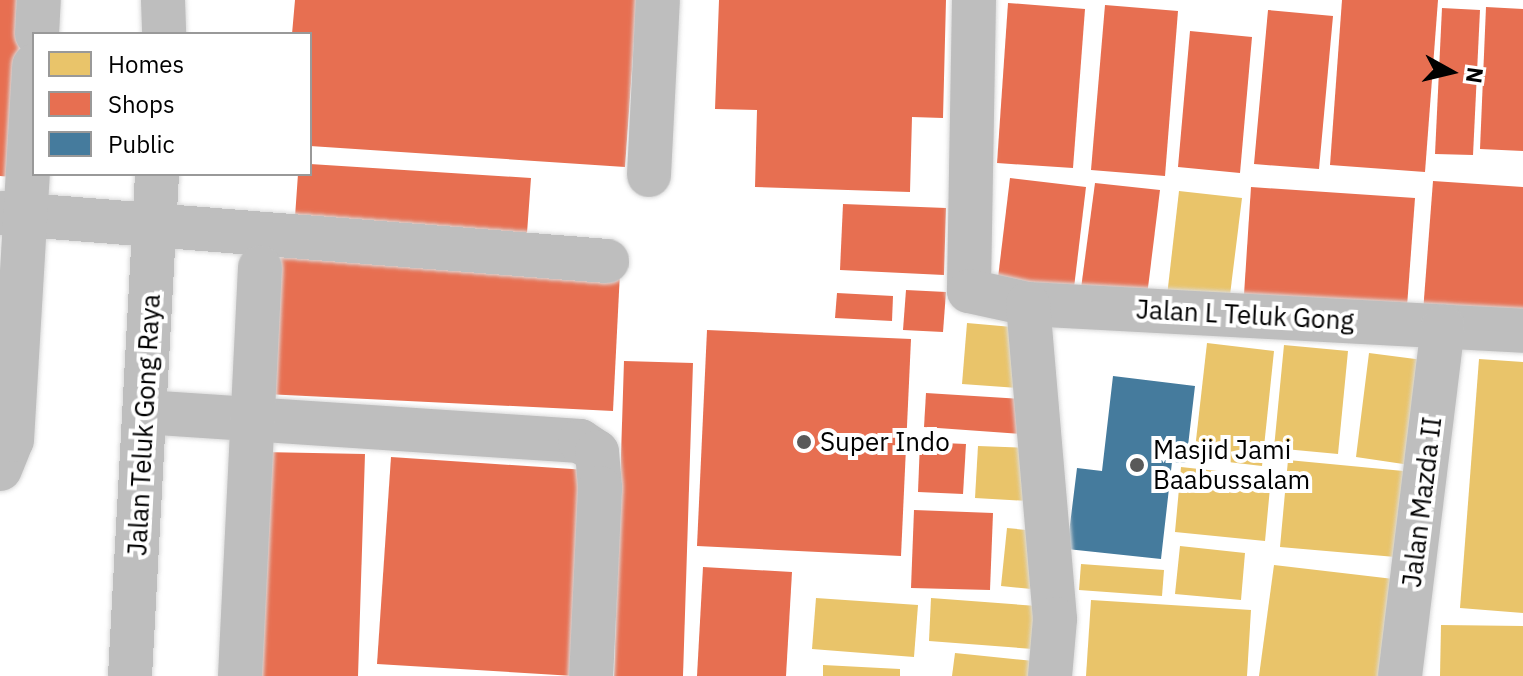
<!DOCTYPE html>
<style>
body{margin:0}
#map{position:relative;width:1523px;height:676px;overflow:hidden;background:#fff;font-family:"IBM Plex Sans",sans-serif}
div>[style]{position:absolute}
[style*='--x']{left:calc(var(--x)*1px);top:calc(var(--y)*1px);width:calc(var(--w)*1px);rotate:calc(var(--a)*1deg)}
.homes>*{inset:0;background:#e9c46a}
.shops>*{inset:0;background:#e76f51}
.public>*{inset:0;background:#457b9d}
.roads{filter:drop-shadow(0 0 2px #dbdbdb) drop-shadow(0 0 2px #dbdbdb)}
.minor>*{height:44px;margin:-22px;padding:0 22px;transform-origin:22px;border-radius:22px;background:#bebebe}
.major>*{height:44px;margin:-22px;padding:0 22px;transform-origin:22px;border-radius:22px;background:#bebebe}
.dots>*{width:22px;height:22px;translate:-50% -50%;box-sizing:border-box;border:4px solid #fff;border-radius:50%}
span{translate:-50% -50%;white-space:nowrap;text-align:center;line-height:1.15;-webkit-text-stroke:8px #fff;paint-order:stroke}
.street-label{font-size:26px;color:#000}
.poi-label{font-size:26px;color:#000}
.left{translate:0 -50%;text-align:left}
.legend{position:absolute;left:32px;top:32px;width:280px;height:144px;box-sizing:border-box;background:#fff;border:2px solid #999;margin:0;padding:10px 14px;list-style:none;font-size:24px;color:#000}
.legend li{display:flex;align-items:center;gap:16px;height:40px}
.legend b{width:40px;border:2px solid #999}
.north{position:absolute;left:1411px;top:32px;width:80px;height:80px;-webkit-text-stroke:6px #fff;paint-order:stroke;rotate:98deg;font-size:22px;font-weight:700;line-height:32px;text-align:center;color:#000}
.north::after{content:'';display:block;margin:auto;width:28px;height:36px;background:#000;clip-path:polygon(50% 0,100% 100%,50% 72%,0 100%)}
</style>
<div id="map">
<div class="homes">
<div style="clip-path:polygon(1179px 191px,1242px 198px,1229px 303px,1167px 296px)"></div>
<div style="clip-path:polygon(967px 323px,1023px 328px,1018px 388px,962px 384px)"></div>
<div style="clip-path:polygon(1207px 343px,1274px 351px,1262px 466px,1194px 458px)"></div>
<div style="clip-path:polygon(1284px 345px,1348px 351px,1338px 454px,1274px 448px)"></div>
<div style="clip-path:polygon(1369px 353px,1423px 360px,1410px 465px,1356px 457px)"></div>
<div style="clip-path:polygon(1479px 359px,1523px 362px,1523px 613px,1460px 608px)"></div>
<div style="clip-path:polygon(978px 446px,1032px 448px,1028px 501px,975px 498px)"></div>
<div style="clip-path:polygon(1288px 460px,1414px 472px,1407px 558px,1280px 547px)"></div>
<div style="clip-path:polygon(1181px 467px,1271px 477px,1265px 541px,1175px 532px)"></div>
<div style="clip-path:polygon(1007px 528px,1047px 532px,1042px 590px,1001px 586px)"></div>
<div style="clip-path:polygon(1180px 546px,1245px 553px,1241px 600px,1175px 594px)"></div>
<div style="clip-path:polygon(1081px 564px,1164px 570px,1162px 596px,1079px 590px)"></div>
<div style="clip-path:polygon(1274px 565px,1402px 580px,1390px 676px,1259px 676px)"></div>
<div style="clip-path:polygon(816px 598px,918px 605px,914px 657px,812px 649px)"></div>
<div style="clip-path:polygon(931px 598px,1037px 606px,1033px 649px,929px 641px)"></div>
<div style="clip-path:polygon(1091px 600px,1251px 610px,1247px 676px,1086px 676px)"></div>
<div style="clip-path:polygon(1441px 625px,1523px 626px,1523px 676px,1440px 676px)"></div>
<div style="clip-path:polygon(955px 653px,1034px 661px,1033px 676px,952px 676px)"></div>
<div style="clip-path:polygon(823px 665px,900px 669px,900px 676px,823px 676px)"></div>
</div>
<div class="shops">
<div style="clip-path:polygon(0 0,27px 0,12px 177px,0 176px)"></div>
<div style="clip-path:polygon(295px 0,637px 0,625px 167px,310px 146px,310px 34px,292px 34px)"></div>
<div style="clip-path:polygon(719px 0,946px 0,943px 118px,912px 117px,910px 192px,755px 187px,757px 110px,715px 109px)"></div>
<div style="clip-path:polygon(1342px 0,1438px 0,1425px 172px,1330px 165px)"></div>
<div style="clip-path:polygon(1008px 3px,1085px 9px,1073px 168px,997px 163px)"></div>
<div style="clip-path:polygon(1105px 5px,1178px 11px,1165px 176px,1091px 170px)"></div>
<div style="clip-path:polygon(1486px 7px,1523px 9px,1523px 151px,1480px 149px)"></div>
<div style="clip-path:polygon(1442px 8px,1480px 10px,1473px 155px,1435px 154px)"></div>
<div style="clip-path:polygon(1268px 10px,1333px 16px,1319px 169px,1254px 164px)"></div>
<div style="clip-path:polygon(1190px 31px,1252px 37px,1240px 173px,1178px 167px)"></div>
<div style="clip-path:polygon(310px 164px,531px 178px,526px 247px,294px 231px,298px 174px,310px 174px)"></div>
<div style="clip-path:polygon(1010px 178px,1086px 187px,1073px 296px,997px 286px)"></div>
<div style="clip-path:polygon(1433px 181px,1523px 187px,1523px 319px,1423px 312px)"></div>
<div style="clip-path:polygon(1095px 183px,1160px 190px,1146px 304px,1080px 296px)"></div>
<div style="clip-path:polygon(1251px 187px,1415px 198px,1406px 320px,1243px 310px)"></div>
<div style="clip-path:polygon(843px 204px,946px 208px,944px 275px,840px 270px)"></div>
<div style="clip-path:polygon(273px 254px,620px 272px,613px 411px,265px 394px)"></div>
<div style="clip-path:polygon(906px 290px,946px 292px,943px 332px,903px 330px)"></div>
<div style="clip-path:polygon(837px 293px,893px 296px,892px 321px,835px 318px)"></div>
<div style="clip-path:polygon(707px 330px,911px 339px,901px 556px,697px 546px)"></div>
<div style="clip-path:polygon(624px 361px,693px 363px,683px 676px,614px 676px)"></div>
<div style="clip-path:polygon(926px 393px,1022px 399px,1020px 434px,924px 427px)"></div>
<div style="clip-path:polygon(920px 442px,966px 444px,963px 494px,918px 492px)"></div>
<div style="clip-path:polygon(261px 452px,365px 454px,358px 676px,255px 676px)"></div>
<div style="clip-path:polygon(391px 457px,587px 470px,574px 676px,377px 664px)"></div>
<div style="clip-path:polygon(914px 510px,993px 513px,990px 590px,911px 588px)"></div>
<div style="clip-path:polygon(703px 567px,792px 572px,786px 676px,697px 676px)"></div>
</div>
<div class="public">
<div style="clip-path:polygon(1113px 376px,1195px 386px,1186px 463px,1172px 462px,1161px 559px,1067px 549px,1077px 468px,1102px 471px)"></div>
</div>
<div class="roads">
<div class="minor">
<div style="--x:974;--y:0;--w:291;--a:91"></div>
<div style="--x:969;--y:291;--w:60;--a:12.4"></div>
<div style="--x:1028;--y:304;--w:496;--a:3.1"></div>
<div style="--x:37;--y:34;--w:34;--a:-87"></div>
<div style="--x:649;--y:175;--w:175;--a:-87.1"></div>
<div style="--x:0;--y:213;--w:609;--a:4.52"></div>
<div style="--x:1028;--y:304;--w:316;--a:85.1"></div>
<div style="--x:1055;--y:619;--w:57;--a:95"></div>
<div style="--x:144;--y:412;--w:437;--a:3.8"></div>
<div style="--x:580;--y:441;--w:20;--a:33"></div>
<div style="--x:597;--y:452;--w:36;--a:85"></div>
<div style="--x:600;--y:488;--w:188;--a:92.7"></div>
<div style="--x:0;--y:469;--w:31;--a:-68"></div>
<div style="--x:12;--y:440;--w:375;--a:-86.6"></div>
<div style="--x:240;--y:676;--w:409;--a:-87.2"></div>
<div style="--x:1400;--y:676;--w:352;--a:-83"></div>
</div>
<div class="major">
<div style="--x:163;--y:0;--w:34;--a:88"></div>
<div style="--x:130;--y:676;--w:503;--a:-86.92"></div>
</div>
</div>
<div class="dots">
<div style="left:804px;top:442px;background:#595959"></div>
<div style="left:1137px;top:465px;background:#595959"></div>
</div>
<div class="street-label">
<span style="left:1245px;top:315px;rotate:3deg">Jalan L Teluk Gong</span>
<span style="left:144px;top:425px;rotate:-87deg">Jalan Teluk Gong Raya</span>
<span style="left:1422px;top:502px;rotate:-83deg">Jalan Mazda II</span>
</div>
<div class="poi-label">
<span class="left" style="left:820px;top:442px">Super Indo</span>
<span class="left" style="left:1153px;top:465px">Masjid Jami<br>Baabussalam</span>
</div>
<ul class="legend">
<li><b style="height:22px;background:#e9c46a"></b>Homes</li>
<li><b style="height:22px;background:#e76f51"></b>Shops</li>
<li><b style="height:22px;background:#457b9d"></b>Public</li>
</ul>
<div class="north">N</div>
</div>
